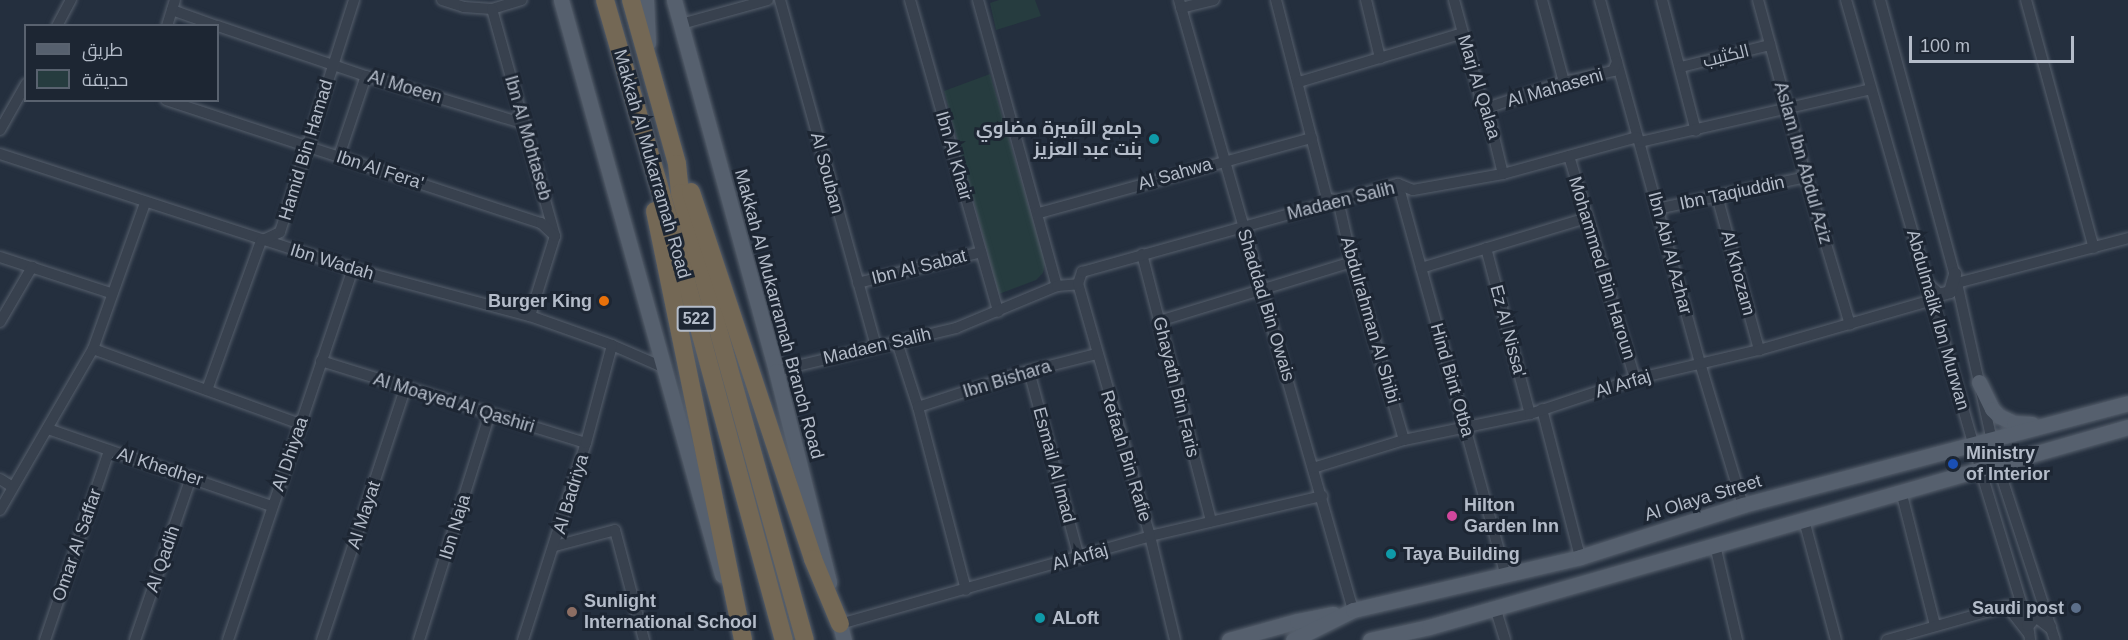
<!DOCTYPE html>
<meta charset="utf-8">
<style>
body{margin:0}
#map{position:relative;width:2128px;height:640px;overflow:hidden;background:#242f3e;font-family:Arial,Cairo,sans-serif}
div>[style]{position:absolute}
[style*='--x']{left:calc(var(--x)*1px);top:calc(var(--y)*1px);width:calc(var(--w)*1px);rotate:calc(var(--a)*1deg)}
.green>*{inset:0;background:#263c3f}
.roads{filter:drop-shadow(0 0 2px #565f6c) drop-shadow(0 0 2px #565f6c)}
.minor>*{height:10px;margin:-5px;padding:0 5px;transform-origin:5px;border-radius:5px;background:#38414e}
.tertiary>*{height:12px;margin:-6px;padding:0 6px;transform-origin:6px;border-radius:6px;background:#38414e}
.primary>*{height:15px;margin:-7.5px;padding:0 7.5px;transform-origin:7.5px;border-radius:7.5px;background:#56606e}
.motorway>*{height:18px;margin:-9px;padding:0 9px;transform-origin:9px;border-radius:9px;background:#746855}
.dots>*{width:16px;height:16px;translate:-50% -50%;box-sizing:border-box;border:3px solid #1d2633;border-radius:50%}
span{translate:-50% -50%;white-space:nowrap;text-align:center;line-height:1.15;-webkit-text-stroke:6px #1d2633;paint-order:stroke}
.shield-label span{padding:2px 4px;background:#1d2633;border:2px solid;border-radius:4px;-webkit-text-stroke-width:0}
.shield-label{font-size:16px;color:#b4bcc9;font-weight:700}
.street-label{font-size:18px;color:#b4bcc9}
.poi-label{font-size:18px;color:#b4bcc9;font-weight:700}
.right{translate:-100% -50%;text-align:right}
.left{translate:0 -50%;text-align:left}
.legend{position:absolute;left:24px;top:24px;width:195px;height:78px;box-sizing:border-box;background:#1d2633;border:2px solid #59626f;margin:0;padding:8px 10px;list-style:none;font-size:18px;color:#b4bcc9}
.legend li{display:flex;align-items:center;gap:12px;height:30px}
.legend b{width:30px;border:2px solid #59626f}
.scale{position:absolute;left:1909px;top:36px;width:165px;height:27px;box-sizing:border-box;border:3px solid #b4bcc9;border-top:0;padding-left:8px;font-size:18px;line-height:21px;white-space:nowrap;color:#b4bcc9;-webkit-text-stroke:4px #1d2633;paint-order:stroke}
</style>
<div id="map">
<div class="green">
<div style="clip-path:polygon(999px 0,1035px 0,1041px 16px,996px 30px,990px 3px)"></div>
<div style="clip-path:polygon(990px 74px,1045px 263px,1043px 273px,1036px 280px,999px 294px,944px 91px)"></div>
</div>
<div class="roads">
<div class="minor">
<div style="--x:442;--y:0;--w:23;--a:18"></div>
<div style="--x:464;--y:7;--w:28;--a:4"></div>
<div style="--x:492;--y:9;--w:31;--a:-17"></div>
<div style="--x:780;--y:0;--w:358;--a:74.5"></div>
<div style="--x:910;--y:0;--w:324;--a:74.2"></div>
<div style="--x:978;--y:0;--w:297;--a:74.6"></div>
<div style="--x:1179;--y:0;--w:634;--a:74.08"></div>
<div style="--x:1276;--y:0;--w:205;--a:75.6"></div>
<div style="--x:1327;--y:199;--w:11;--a:5"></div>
<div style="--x:1338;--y:200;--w:64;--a:77.3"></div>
<div style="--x:1352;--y:262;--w:185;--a:73.7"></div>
<div style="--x:1366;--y:0;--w:60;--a:76.4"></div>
<div style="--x:1454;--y:0;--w:107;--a:74.8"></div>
<div style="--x:1482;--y:103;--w:7;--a:45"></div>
<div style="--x:1487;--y:108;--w:68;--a:76.4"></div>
<div style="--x:1542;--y:0;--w:85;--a:75"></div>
<div style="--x:1600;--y:0;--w:377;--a:74.6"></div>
<div style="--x:1700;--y:363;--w:148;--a:73.2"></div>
<div style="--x:1662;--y:0;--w:135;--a:75.5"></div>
<div style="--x:1758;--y:0;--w:183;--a:74.8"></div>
<div style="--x:1806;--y:177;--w:154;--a:73.4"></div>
<div style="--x:1846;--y:0;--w:487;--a:74"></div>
<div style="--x:1980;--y:468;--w:164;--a:73"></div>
<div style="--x:2028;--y:625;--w:15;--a:82"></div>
<div style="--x:1880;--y:0;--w:293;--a:74.8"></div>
<div style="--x:1957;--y:283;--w:184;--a:77.5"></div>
<div style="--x:1997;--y:463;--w:186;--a:71.9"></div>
<div style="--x:2026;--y:0;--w:257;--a:74.7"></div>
<div style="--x:1181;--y:8;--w:34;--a:-14"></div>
<div style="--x:492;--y:9;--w:236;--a:74.5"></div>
<div style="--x:555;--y:236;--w:84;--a:107.4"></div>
<div style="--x:172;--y:10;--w:48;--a:19.6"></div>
<div style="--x:681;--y:24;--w:90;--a:-15.4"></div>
<div style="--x:57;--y:26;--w:30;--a:-62"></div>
<div style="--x:167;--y:26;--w:27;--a:-73"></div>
<div style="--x:218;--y:26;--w:156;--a:18.7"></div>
<div style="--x:366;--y:76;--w:166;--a:16.8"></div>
<div style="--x:1681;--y:67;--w:92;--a:-13.9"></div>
<div style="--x:1299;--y:82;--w:171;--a:-16.6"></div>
<div style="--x:166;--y:100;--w:395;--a:18.2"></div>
<div style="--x:541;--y:223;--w:19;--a:43"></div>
<div style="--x:1487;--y:108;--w:81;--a:-18.7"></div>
<div style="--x:1564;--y:82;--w:50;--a:-12.7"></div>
<div style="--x:1613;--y:71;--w:10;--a:-66"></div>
<div style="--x:0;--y:130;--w:53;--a:-60.5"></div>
<div style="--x:1640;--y:142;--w:237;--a:-12.9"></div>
<div style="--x:0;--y:154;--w:371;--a:18"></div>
<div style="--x:353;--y:269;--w:183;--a:14.9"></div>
<div style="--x:530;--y:316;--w:87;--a:19.5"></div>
<div style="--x:612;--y:345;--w:58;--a:23.5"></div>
<div style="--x:339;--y:156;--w:84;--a:-71.4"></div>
<div style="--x:1569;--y:156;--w:233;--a:73.5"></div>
<div style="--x:1398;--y:184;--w:407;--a:74.6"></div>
<div style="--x:1717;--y:196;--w:160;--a:74.7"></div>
<div style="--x:1657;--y:209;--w:152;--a:-12.1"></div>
<div style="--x:1039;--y:213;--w:283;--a:-15.4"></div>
<div style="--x:1486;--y:248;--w:172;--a:75.2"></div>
<div style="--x:1142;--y:254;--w:276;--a:75.5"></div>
<div style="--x:0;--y:257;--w:117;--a:18"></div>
<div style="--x:1421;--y:268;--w:173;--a:-16.8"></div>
<div style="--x:858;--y:283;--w:127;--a:-14.1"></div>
<div style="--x:1957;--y:283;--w:177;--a:-14.7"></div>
<div style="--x:1159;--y:321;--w:202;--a:-17"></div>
<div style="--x:0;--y:322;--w:64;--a:-59.8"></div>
<div style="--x:897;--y:342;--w:68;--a:72.1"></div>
<div style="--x:918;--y:407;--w:189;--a:75.3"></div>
<div style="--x:93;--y:349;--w:220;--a:19.9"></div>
<div style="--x:321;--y:361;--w:277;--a:17.2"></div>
<div style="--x:776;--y:371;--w:185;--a:-13.4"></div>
<div style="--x:956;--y:328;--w:109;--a:-22.6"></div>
<div style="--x:1057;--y:286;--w:21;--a:-5"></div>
<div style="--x:1029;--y:371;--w:194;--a:75"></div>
<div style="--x:207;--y:390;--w:158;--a:-70.1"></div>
<div style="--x:261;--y:241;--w:21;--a:-25"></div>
<div style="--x:280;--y:232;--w:244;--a:-72.3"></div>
<div style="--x:918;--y:407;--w:117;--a:-18"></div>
<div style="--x:1029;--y:371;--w:69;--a:-14.2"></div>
<div style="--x:1542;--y:409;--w:153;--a:75.6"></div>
<div style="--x:48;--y:429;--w:237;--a:19"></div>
<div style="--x:1313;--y:468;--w:95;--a:-17.1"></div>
<div style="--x:1404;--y:440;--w:129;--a:-11.7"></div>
<div style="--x:1530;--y:414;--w:111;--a:-18.4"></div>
<div style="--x:1635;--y:379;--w:127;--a:-13.2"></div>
<div style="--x:1759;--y:350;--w:180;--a:-16.1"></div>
<div style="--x:0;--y:479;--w:15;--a:32"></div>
<div style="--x:1901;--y:491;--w:138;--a:75.8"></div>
<div style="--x:0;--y:510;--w:186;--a:-60"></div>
<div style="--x:93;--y:349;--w:155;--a:-70.4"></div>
<div style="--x:1804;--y:520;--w:124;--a:75.1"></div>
<div style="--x:1715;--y:545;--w:98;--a:77"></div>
<div style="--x:555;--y:546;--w:62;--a:-14.9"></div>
<div style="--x:615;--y:530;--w:114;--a:75.2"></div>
<div style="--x:1495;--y:607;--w:34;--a:73"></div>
<div style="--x:840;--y:624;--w:322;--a:-15.8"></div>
<div style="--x:1150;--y:536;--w:177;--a:-13.1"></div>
<div style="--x:45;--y:640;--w:200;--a:-71.3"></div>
<div style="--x:135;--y:640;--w:172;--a:-71"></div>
<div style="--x:228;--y:640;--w:391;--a:-71.4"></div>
<div style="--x:322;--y:640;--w:264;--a:-71.7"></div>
<div style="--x:419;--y:640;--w:237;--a:-72.6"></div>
<div style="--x:523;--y:640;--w:207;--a:-72.3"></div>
<div style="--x:586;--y:443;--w:101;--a:-75.1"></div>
<div style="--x:1175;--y:640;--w:107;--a:-103.5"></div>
<div style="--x:1150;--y:536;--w:262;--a:-105.9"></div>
<div style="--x:1078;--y:284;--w:13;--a:-72"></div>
<div style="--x:1082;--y:272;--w:328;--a:-15.6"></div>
<div style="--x:1398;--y:184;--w:16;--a:22"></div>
<div style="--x:1413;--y:190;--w:91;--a:-10.1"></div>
<div style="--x:1503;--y:174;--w:139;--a:-15.4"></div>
<div style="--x:1887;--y:640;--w:125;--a:-15.8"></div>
<div style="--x:2007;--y:606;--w:36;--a:52"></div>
</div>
<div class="tertiary">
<div style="--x:1928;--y:285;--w:15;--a:42"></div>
<div style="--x:1939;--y:295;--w:11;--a:-15"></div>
<div style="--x:1950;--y:292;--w:19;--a:-74"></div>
<div style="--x:2028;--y:625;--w:12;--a:-48"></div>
<div style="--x:2036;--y:616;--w:18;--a:38"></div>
</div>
<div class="primary">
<div style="--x:561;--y:0;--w:597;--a:74.36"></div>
<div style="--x:646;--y:0;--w:43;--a:87.3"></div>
<div style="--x:674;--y:0;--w:385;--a:74.6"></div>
<div style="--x:776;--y:371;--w:218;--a:75.9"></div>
<div style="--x:1979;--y:382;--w:30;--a:64"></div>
<div style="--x:1992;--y:409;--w:10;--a:45"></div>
<div style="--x:1999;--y:416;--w:17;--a:25"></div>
<div style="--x:2014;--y:423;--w:18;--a:3"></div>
<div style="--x:837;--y:614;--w:27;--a:75"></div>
<div style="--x:1229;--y:640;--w:71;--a:-15.6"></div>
<div style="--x:1297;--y:621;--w:37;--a:-11"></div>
<div style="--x:1293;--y:640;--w:67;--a:-26.6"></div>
<div style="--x:1353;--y:610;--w:233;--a:-13.1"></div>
<div style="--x:1580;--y:557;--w:171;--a:-17.7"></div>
<div style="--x:1743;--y:505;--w:398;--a:-14.8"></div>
<div style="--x:1370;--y:640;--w:60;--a:-12.4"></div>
<div style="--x:1429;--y:627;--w:727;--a:-15.97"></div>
</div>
<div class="motorway">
<div style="--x:605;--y:0;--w:280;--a:73.8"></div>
<div style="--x:683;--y:269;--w:385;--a:74.8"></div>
<div style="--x:631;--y:0;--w:170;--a:74.3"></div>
<div style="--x:677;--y:164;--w:29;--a:84"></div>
<div style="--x:680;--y:193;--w:464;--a:74.4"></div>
<div style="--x:691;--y:192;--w:387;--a:71.6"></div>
<div style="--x:813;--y:559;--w:70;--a:67.4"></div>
<div style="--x:655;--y:211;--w:438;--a:78.4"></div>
</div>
</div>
<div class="dots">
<div style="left:1154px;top:139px;background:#0f9aa8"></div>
<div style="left:604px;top:301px;background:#e8710a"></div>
<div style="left:1953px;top:464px;background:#1a4fb4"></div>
<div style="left:1452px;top:516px;background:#d1479c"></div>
<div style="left:1391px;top:554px;background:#0f9aa8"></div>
<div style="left:2076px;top:608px;background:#5c6f8a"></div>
<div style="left:572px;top:612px;background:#8d6e63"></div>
<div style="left:1040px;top:618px;background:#0f9aa8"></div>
</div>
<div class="shield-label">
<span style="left:696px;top:319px">522</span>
</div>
<div class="street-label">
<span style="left:1726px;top:56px;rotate:-14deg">الكثيب</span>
<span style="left:405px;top:87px;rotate:17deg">Al Moeen</span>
<span style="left:1479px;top:87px;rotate:73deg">Marj Al Qalaa</span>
<span style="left:1555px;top:88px;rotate:-16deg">Al Mahaseni</span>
<span style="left:528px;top:138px;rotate:74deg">Ibn Al Mohtaseb</span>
<span style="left:306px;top:150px;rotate:-73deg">Hamid Bin Hamad</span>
<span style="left:954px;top:156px;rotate:74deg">Ibn Al Khair</span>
<span style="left:1803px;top:163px;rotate:74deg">Aslam Ibn Abdul Aziz</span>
<span style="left:652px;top:164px;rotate:74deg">Makkah Al Mukarramah Road</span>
<span style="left:380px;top:170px;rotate:18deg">Ibn Al Fera'</span>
<span style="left:827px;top:173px;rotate:75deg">Al Souban</span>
<span style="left:1175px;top:174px;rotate:-16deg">Al Sahwa</span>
<span style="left:1732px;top:193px;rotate:-12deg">Ibn Taqiuddin</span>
<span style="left:1341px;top:201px;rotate:-14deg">Madaen Salih</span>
<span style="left:1670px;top:253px;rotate:75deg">Ibn Abi Al Azhar</span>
<span style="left:332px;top:262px;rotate:17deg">Ibn Wadah</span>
<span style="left:919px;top:267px;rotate:-14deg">Ibn Al Sabat</span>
<span style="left:1602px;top:268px;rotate:73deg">Mohammed Bin Haroun</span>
<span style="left:1738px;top:273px;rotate:75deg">Al Khozam</span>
<span style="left:1266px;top:305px;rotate:73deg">Shaddad Bin Owais</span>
<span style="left:779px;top:314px;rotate:75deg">Makkah Al Mukarramah Branch Road</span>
<span style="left:1370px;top:320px;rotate:74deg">Abdulrahman Al Shibi</span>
<span style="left:1938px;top:320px;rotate:74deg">Abdulmalik Ibn Murwan</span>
<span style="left:1508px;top:331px;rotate:75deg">Ez Al Nissa'</span>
<span style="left:877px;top:346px;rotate:-13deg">Madaen Salih</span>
<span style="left:1007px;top:379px;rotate:-17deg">Ibn Bishara</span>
<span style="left:1452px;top:380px;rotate:74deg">Hind Bint Otba</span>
<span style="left:1623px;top:384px;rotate:-17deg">Al Arfaj</span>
<span style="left:1176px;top:387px;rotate:76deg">Ghayath Bin Faris</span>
<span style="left:454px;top:403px;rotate:17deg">Al Moayed Al Qashiri</span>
<span style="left:290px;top:454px;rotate:-71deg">Al Dhiyaa</span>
<span style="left:1126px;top:456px;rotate:73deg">Refaah Bin Rafie</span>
<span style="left:1054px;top:465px;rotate:75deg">Esmail Al Imad</span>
<span style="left:160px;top:467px;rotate:18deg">Al Khedher</span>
<span style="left:571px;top:494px;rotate:-73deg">Al Badriya</span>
<span style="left:1703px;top:498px;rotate:-17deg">Al Olaya Street</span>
<span style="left:364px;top:515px;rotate:-72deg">Al Mayat</span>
<span style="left:455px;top:527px;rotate:-73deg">Ibn Naja</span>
<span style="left:77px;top:545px;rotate:-71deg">Omar Al Saffar</span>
<span style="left:1080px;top:557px;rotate:-16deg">Al Arfaj</span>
<span style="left:163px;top:559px;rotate:-71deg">Al Qadih</span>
</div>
<div class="poi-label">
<span class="right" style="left:1142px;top:139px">جامع الأميرة مضاوي<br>بنت عبد العزيز</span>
<span class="right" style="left:592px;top:301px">Burger King</span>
<span class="left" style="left:1966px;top:464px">Ministry<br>of Interior</span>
<span class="left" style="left:1464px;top:516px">Hilton<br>Garden Inn</span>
<span class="left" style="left:1403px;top:554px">Taya Building</span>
<span class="left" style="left:584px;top:612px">Sunlight<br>International School</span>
<span class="right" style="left:2064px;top:608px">Saudi post</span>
<span class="left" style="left:1052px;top:618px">ALoft</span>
</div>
<ul class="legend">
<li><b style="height:8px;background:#56606e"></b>طريق</li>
<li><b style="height:16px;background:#263c3f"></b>حديقة</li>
</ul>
<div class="scale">100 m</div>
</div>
